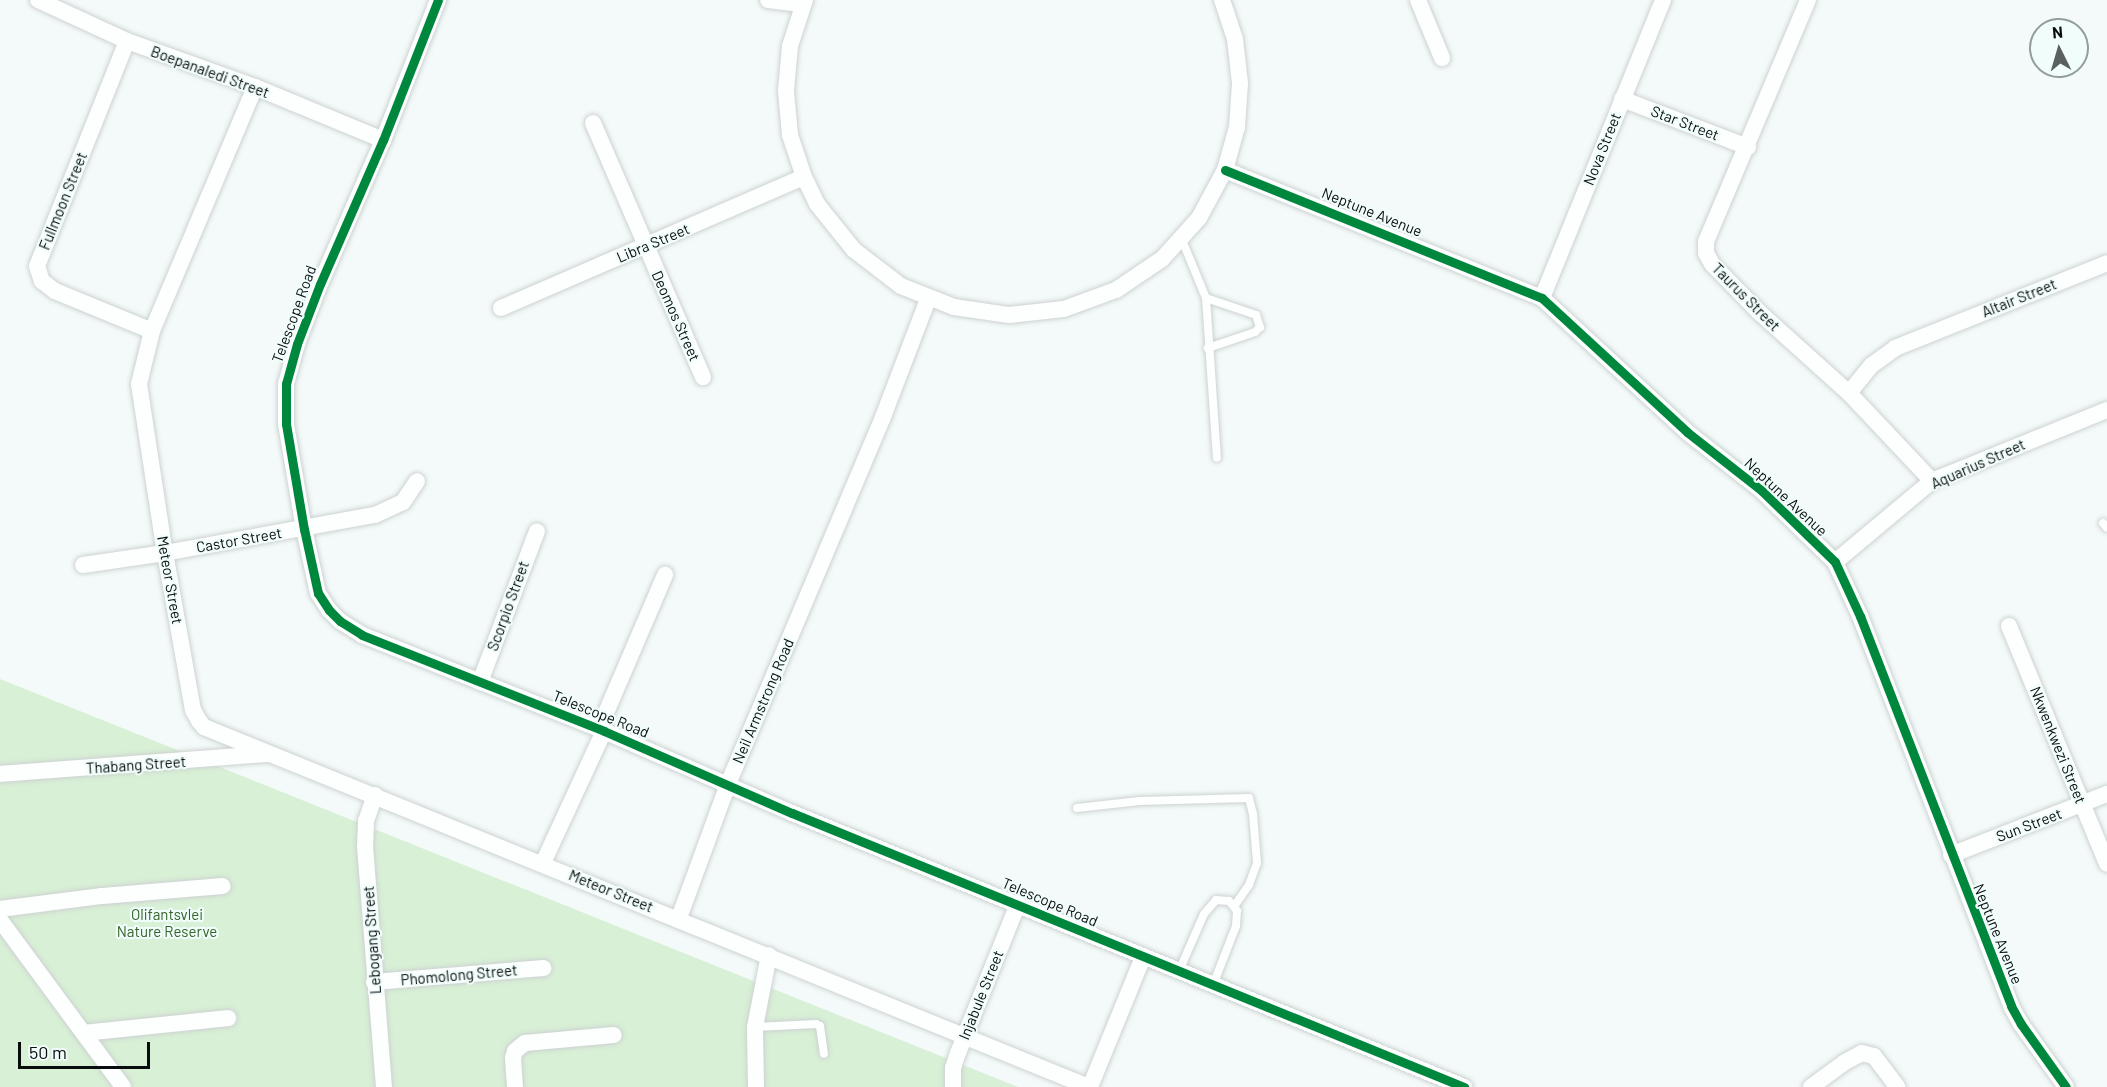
<!DOCTYPE html>
<style>
body{margin:0}
#map{position:relative;width:2107px;height:1087px;overflow:hidden;background:#f3faf9;font-family:Barlow,sans-serif}
div>[style]{position:absolute}
[style*='--x']{left:calc(var(--x)*1px);top:calc(var(--y)*1px);width:calc(var(--w)*1px);rotate:calc(var(--a)*1deg)}
.green>*{inset:0;background:#d8f0d6}
.roads{filter:drop-shadow(0 0 2px #cdd2d1) drop-shadow(0 0 2px #cdd2d1)}
.service>*{height:8px;margin:-4px;padding:0 4px;transform-origin:4px;border-radius:4px;background:#fdfefe}
.minor>*{height:16px;margin:-8px;padding:0 8px;transform-origin:8px;border-radius:8px;background:#fdfefe}
.cycleway>*{height:9px;margin:-4.5px;padding:0 4.5px;transform-origin:4.5px;border-radius:4.5px;background:#00873e}
span{translate:-50% -50%;white-space:nowrap;text-align:center;line-height:1.15;-webkit-text-stroke:4.5px #f0fdfb;paint-order:stroke}
.street-label{font-size:15px;color:#080c0c}
.park-label{font-size:15px;color:#346427}
.north{position:absolute;left:2029px;top:18px;width:60px;height:60px;box-sizing:border-box;background:#f0fdfb;border:2px solid #939d9b;border-radius:50%;rotate:355deg;font-size:16px;font-weight:700;line-height:24px;text-align:center;color:#080c0c}
.north::after{content:'';display:block;margin:auto;width:21px;height:27px;background:#5a5f5f;clip-path:polygon(50% 0,100% 100%,50% 72%,0 100%)}
.scale{position:absolute;left:18px;top:1042px;width:132px;height:27px;box-sizing:border-box;border:3px solid #080c0c;border-top:0;padding-left:8px;font-size:18px;line-height:21px;white-space:nowrap;color:#080c0c;-webkit-text-stroke:4px #f0fdfb;paint-order:stroke}
</style>
<div id="map">
<div class="green">
<div style="clip-path:polygon(0 679px,1018px 1087px,0 1087px)"></div>
</div>
<div class="roads">
<div class="service">
<div style="--x:1182;--y:240;--w:63;--a:67.5"></div>
<div style="--x:1206;--y:298;--w:160;--a:86.1"></div>
<div style="--x:1206;--y:298;--w:53;--a:18.8"></div>
<div style="--x:1256;--y:315;--w:13;--a:72"></div>
<div style="--x:1260;--y:327;--w:7;--a:135"></div>
<div style="--x:1255;--y:332;--w:50;--a:161.2"></div>
<div style="--x:2103;--y:523;--w:6;--a:51"></div>
<div style="--x:1077;--y:808;--w:63;--a:-6.3"></div>
<div style="--x:1140;--y:801;--w:109;--a:-1.6"></div>
<div style="--x:1249;--y:798;--w:16;--a:76"></div>
<div style="--x:1253;--y:814;--w:49;--a:85.3"></div>
<div style="--x:1257;--y:863;--w:23;--a:110"></div>
<div style="--x:1249;--y:885;--w:24;--a:125"></div>
<div style="--x:1179;--y:971;--w:62;--a:-66.3"></div>
<div style="--x:1204;--y:914;--w:18;--a:-49"></div>
<div style="--x:1216;--y:900;--w:13;--a:4"></div>
<div style="--x:1229;--y:901;--w:13;--a:51"></div>
<div style="--x:1237;--y:911;--w:15;--a:94"></div>
<div style="--x:1236;--y:926;--w:63;--a:111.3"></div>
<div style="--x:755;--y:1027;--w:61;--a:-2.8"></div>
<div style="--x:816;--y:1024;--w:4;--a:27"></div>
<div style="--x:820;--y:1026;--w:28;--a:82"></div>
</div>
<div class="minor">
<div style="--x:38;--y:0;--w:98;--a:24.7"></div>
<div style="--x:127;--y:41;--w:136;--a:19.8"></div>
<div style="--x:255;--y:87;--w:139;--a:22.5"></div>
<div style="--x:438;--y:0;--w:150;--a:111.4"></div>
<div style="--x:383;--y:140;--w:157;--a:113.6"></div>
<div style="--x:320;--y:284;--w:64;--a:111"></div>
<div style="--x:297;--y:344;--w:41;--a:105.4"></div>
<div style="--x:286;--y:384;--w:40;--a:90"></div>
<div style="--x:286;--y:424;--w:107;--a:80.3"></div>
<div style="--x:304;--y:529;--w:66;--a:77.7"></div>
<div style="--x:318;--y:593;--w:20;--a:57"></div>
<div style="--x:329;--y:610;--w:16;--a:45"></div>
<div style="--x:340;--y:621;--w:26;--a:32"></div>
<div style="--x:362;--y:635;--w:260;--a:21.6"></div>
<div style="--x:604;--y:731;--w:205;--a:23.6"></div>
<div style="--x:792;--y:813;--w:726;--a:22.18"></div>
<div style="--x:768;--y:0;--w:35;--a:7"></div>
<div style="--x:805;--y:0;--w:48;--a:108.1"></div>
<div style="--x:790;--y:46;--w:45;--a:95.1"></div>
<div style="--x:786;--y:91;--w:44;--a:84.8"></div>
<div style="--x:790;--y:135;--w:44;--a:71.6"></div>
<div style="--x:804;--y:177;--w:30;--a:64"></div>
<div style="--x:817;--y:204;--w:59;--a:51.2"></div>
<div style="--x:854;--y:250;--w:59;--a:37.5"></div>
<div style="--x:901;--y:286;--w:57;--a:21.6"></div>
<div style="--x:954;--y:307;--w:56;--a:8.3"></div>
<div style="--x:1009;--y:315;--w:55;--a:-6.2"></div>
<div style="--x:1064;--y:309;--w:55;--a:-20.1"></div>
<div style="--x:1116;--y:290;--w:55;--a:-34"></div>
<div style="--x:1162;--y:259;--w:55;--a:-47.9"></div>
<div style="--x:1199;--y:218;--w:55;--a:-61.6"></div>
<div style="--x:1225;--y:170;--w:45;--a:-74.4"></div>
<div style="--x:1237;--y:127;--w:44;--a:-86.1"></div>
<div style="--x:1240;--y:83;--w:44;--a:-96.5"></div>
<div style="--x:1235;--y:39;--w:41;--a:-108.4"></div>
<div style="--x:1418;--y:0;--w:63;--a:67.5"></div>
<div style="--x:1808;--y:0;--w:262;--a:112.9"></div>
<div style="--x:1706;--y:241;--w:12;--a:90"></div>
<div style="--x:1706;--y:253;--w:13;--a:61"></div>
<div style="--x:1712;--y:264;--w:69;--a:45.6"></div>
<div style="--x:1760;--y:313;--w:120;--a:42"></div>
<div style="--x:1849;--y:393;--w:121;--a:46.7"></div>
<div style="--x:127;--y:41;--w:242;--a:111.8"></div>
<div style="--x:37;--y:266;--w:16;--a:72"></div>
<div style="--x:42;--y:281;--w:16;--a:38"></div>
<div style="--x:55;--y:291;--w:105;--a:22.4"></div>
<div style="--x:255;--y:87;--w:265;--a:112.9"></div>
<div style="--x:152;--y:331;--w:55;--a:103.8"></div>
<div style="--x:139;--y:384;--w:171;--a:81.3"></div>
<div style="--x:165;--y:553;--w:159;--a:79.9"></div>
<div style="--x:193;--y:710;--w:13;--a:61"></div>
<div style="--x:199;--y:721;--w:8;--a:50"></div>
<div style="--x:204;--y:727;--w:955;--a:22.14"></div>
<div style="--x:1622;--y:99;--w:135;--a:20.9"></div>
<div style="--x:593;--y:123;--w:277;--a:66.6"></div>
<div style="--x:1225;--y:170;--w:342;--a:22"></div>
<div style="--x:1542;--y:298;--w:197;--a:42.7"></div>
<div style="--x:1687;--y:432;--w:94;--a:38.1"></div>
<div style="--x:1761;--y:490;--w:103;--a:44.2"></div>
<div style="--x:1835;--y:562;--w:60;--a:65.2"></div>
<div style="--x:1860;--y:616;--w:418;--a:68.8"></div>
<div style="--x:2011;--y:1006;--w:21;--a:61"></div>
<div style="--x:2021;--y:1024;--w:77;--a:54.5"></div>
<div style="--x:1542;--y:298;--w:322;--a:-67.9"></div>
<div style="--x:501;--y:308;--w:330;--a:-23.4"></div>
<div style="--x:1849;--y:393;--w:36;--a:-51"></div>
<div style="--x:1872;--y:365;--w:29;--a:-36"></div>
<div style="--x:1895;--y:348;--w:228;--a:-21.8"></div>
<div style="--x:1835;--y:562;--w:126;--a:-39.9"></div>
<div style="--x:1932;--y:481;--w:189;--a:-22.1"></div>
<div style="--x:83;--y:565;--w:83;--a:-8.3"></div>
<div style="--x:165;--y:553;--w:213;--a:-10.3"></div>
<div style="--x:375;--y:515;--w:31;--a:-25"></div>
<div style="--x:403;--y:502;--w:25;--a:-56"></div>
<div style="--x:2009;--y:626;--w:257;--a:67.6"></div>
<div style="--x:480;--y:682;--w:161;--a:-69.3"></div>
<div style="--x:599;--y:729;--w:168;--a:-66.8"></div>
<div style="--x:0;--y:774;--w:269;--a:-4.3"></div>
<div style="--x:375;--y:795;--w:28;--a:109"></div>
<div style="--x:366;--y:821;--w:25;--a:92"></div>
<div style="--x:365;--y:846;--w:242;--a:85.5"></div>
<div style="--x:1951;--y:855;--w:168;--a:-21.4"></div>
<div style="--x:543;--y:863;--w:145;--a:-65.2"></div>
<div style="--x:0;--y:909;--w:103;--a:-7.3"></div>
<div style="--x:102;--y:896;--w:121;--a:-4.7"></div>
<div style="--x:679;--y:918;--w:143;--a:-69.9"></div>
<div style="--x:728;--y:784;--w:398;--a:-67.1"></div>
<div style="--x:883;--y:417;--w:126;--a:-69.1"></div>
<div style="--x:0;--y:920;--w:207;--a:53.6"></div>
<div style="--x:374;--y:982;--w:170;--a:-4.7"></div>
<div style="--x:84;--y:1033;--w:145;--a:-5.9"></div>
<div style="--x:515;--y:1087;--w:29;--a:-94"></div>
<div style="--x:513;--y:1058;--w:7;--a:-74"></div>
<div style="--x:515;--y:1051;--w:13;--a:-39"></div>
<div style="--x:525;--y:1043;--w:89;--a:-5.1"></div>
<div style="--x:756;--y:1087;--w:60;--a:-91"></div>
<div style="--x:755;--y:1027;--w:73;--a:-79"></div>
<div style="--x:953;--y:1087;--w:19;--a:-90"></div>
<div style="--x:953;--y:1068;--w:16;--a:-72"></div>
<div style="--x:958;--y:1053;--w:161;--a:-68.1"></div>
<div style="--x:1090;--y:1087;--w:140;--a:-67.8"></div>
<div style="--x:1811;--y:1087;--w:42;--a:-36.3"></div>
<div style="--x:1845;--y:1062;--w:19;--a:-28"></div>
<div style="--x:1862;--y:1053;--w:12;--a:14"></div>
<div style="--x:1874;--y:1056;--w:39;--a:53"></div>
</div>
</div>
<div class="cycleway">
<div style="--x:438;--y:0;--w:150;--a:111.4"></div>
<div style="--x:383;--y:140;--w:157;--a:113.6"></div>
<div style="--x:320;--y:284;--w:64;--a:111"></div>
<div style="--x:297;--y:344;--w:41;--a:105.4"></div>
<div style="--x:286;--y:384;--w:40;--a:90"></div>
<div style="--x:286;--y:424;--w:107;--a:80.3"></div>
<div style="--x:304;--y:529;--w:66;--a:77.7"></div>
<div style="--x:318;--y:593;--w:20;--a:57"></div>
<div style="--x:329;--y:610;--w:16;--a:45"></div>
<div style="--x:340;--y:621;--w:26;--a:32"></div>
<div style="--x:362;--y:635;--w:260;--a:21.6"></div>
<div style="--x:604;--y:731;--w:205;--a:23.6"></div>
<div style="--x:792;--y:813;--w:726;--a:22.18"></div>
<div style="--x:1225;--y:170;--w:342;--a:22"></div>
<div style="--x:1542;--y:298;--w:197;--a:42.7"></div>
<div style="--x:1687;--y:432;--w:94;--a:38.1"></div>
<div style="--x:1761;--y:490;--w:103;--a:44.2"></div>
<div style="--x:1835;--y:562;--w:60;--a:65.2"></div>
<div style="--x:1860;--y:616;--w:418;--a:68.8"></div>
<div style="--x:2011;--y:1006;--w:21;--a:61"></div>
<div style="--x:2021;--y:1024;--w:77;--a:54.5"></div>
</div>
<div class="street-label">
<span style="left:210px;top:72px;rotate:20deg">Boepanaledi Street</span>
<span style="left:1685px;top:123px;rotate:21deg">Star Street</span>
<span style="left:1602px;top:149px;rotate:-68deg">Nova Street</span>
<span style="left:63px;top:201px;rotate:-68deg">Fullmoon Street</span>
<span style="left:1372px;top:212px;rotate:22deg">Neptune Avenue</span>
<span style="left:653px;top:243px;rotate:-23deg">Libra Street</span>
<span style="left:1746px;top:297px;rotate:45deg">Taurus Street</span>
<span style="left:2019px;top:298px;rotate:-22deg">Altair Street</span>
<span style="left:294px;top:314px;rotate:-70deg">Telescope Road</span>
<span style="left:676px;top:316px;rotate:66deg">Deomos Street</span>
<span style="left:1978px;top:464px;rotate:-24deg">Aquarius Street</span>
<span style="left:1786px;top:497px;rotate:43deg">Neptune Avenue</span>
<span style="left:239px;top:540px;rotate:-10deg">Castor Street</span>
<span style="left:170px;top:580px;rotate:80deg">Meteor Street</span>
<span style="left:508px;top:606px;rotate:-70deg">Scorpio Street</span>
<span style="left:763px;top:701px;rotate:-67deg">Neil Armstrong Road</span>
<span style="left:601px;top:714px;rotate:22deg">Telescope Road</span>
<span style="left:2058px;top:745px;rotate:68deg">Nkwenkwezi Street</span>
<span style="left:136px;top:765px;rotate:-4deg">Thabang Street</span>
<span style="left:2029px;top:825px;rotate:-21deg">Sun Street</span>
<span style="left:611px;top:891px;rotate:22deg">Meteor Street</span>
<span style="left:1050px;top:902px;rotate:23deg">Telescope Road</span>
<span style="left:1998px;top:934px;rotate:68deg">Neptune Avenue</span>
<span style="left:372px;top:940px;rotate:-94deg">Lebogang Street</span>
<span style="left:459px;top:975px;rotate:-5deg">Phomolong Street</span>
<span style="left:981px;top:995px;rotate:-68deg">Injabule Street</span>
</div>
<div class="park-label">
<span style="left:167px;top:923px">Olifantsvlei<br>Nature Reserve</span>
</div>
<div class="north">N</div>
<div class="scale">50 m</div>
</div>
